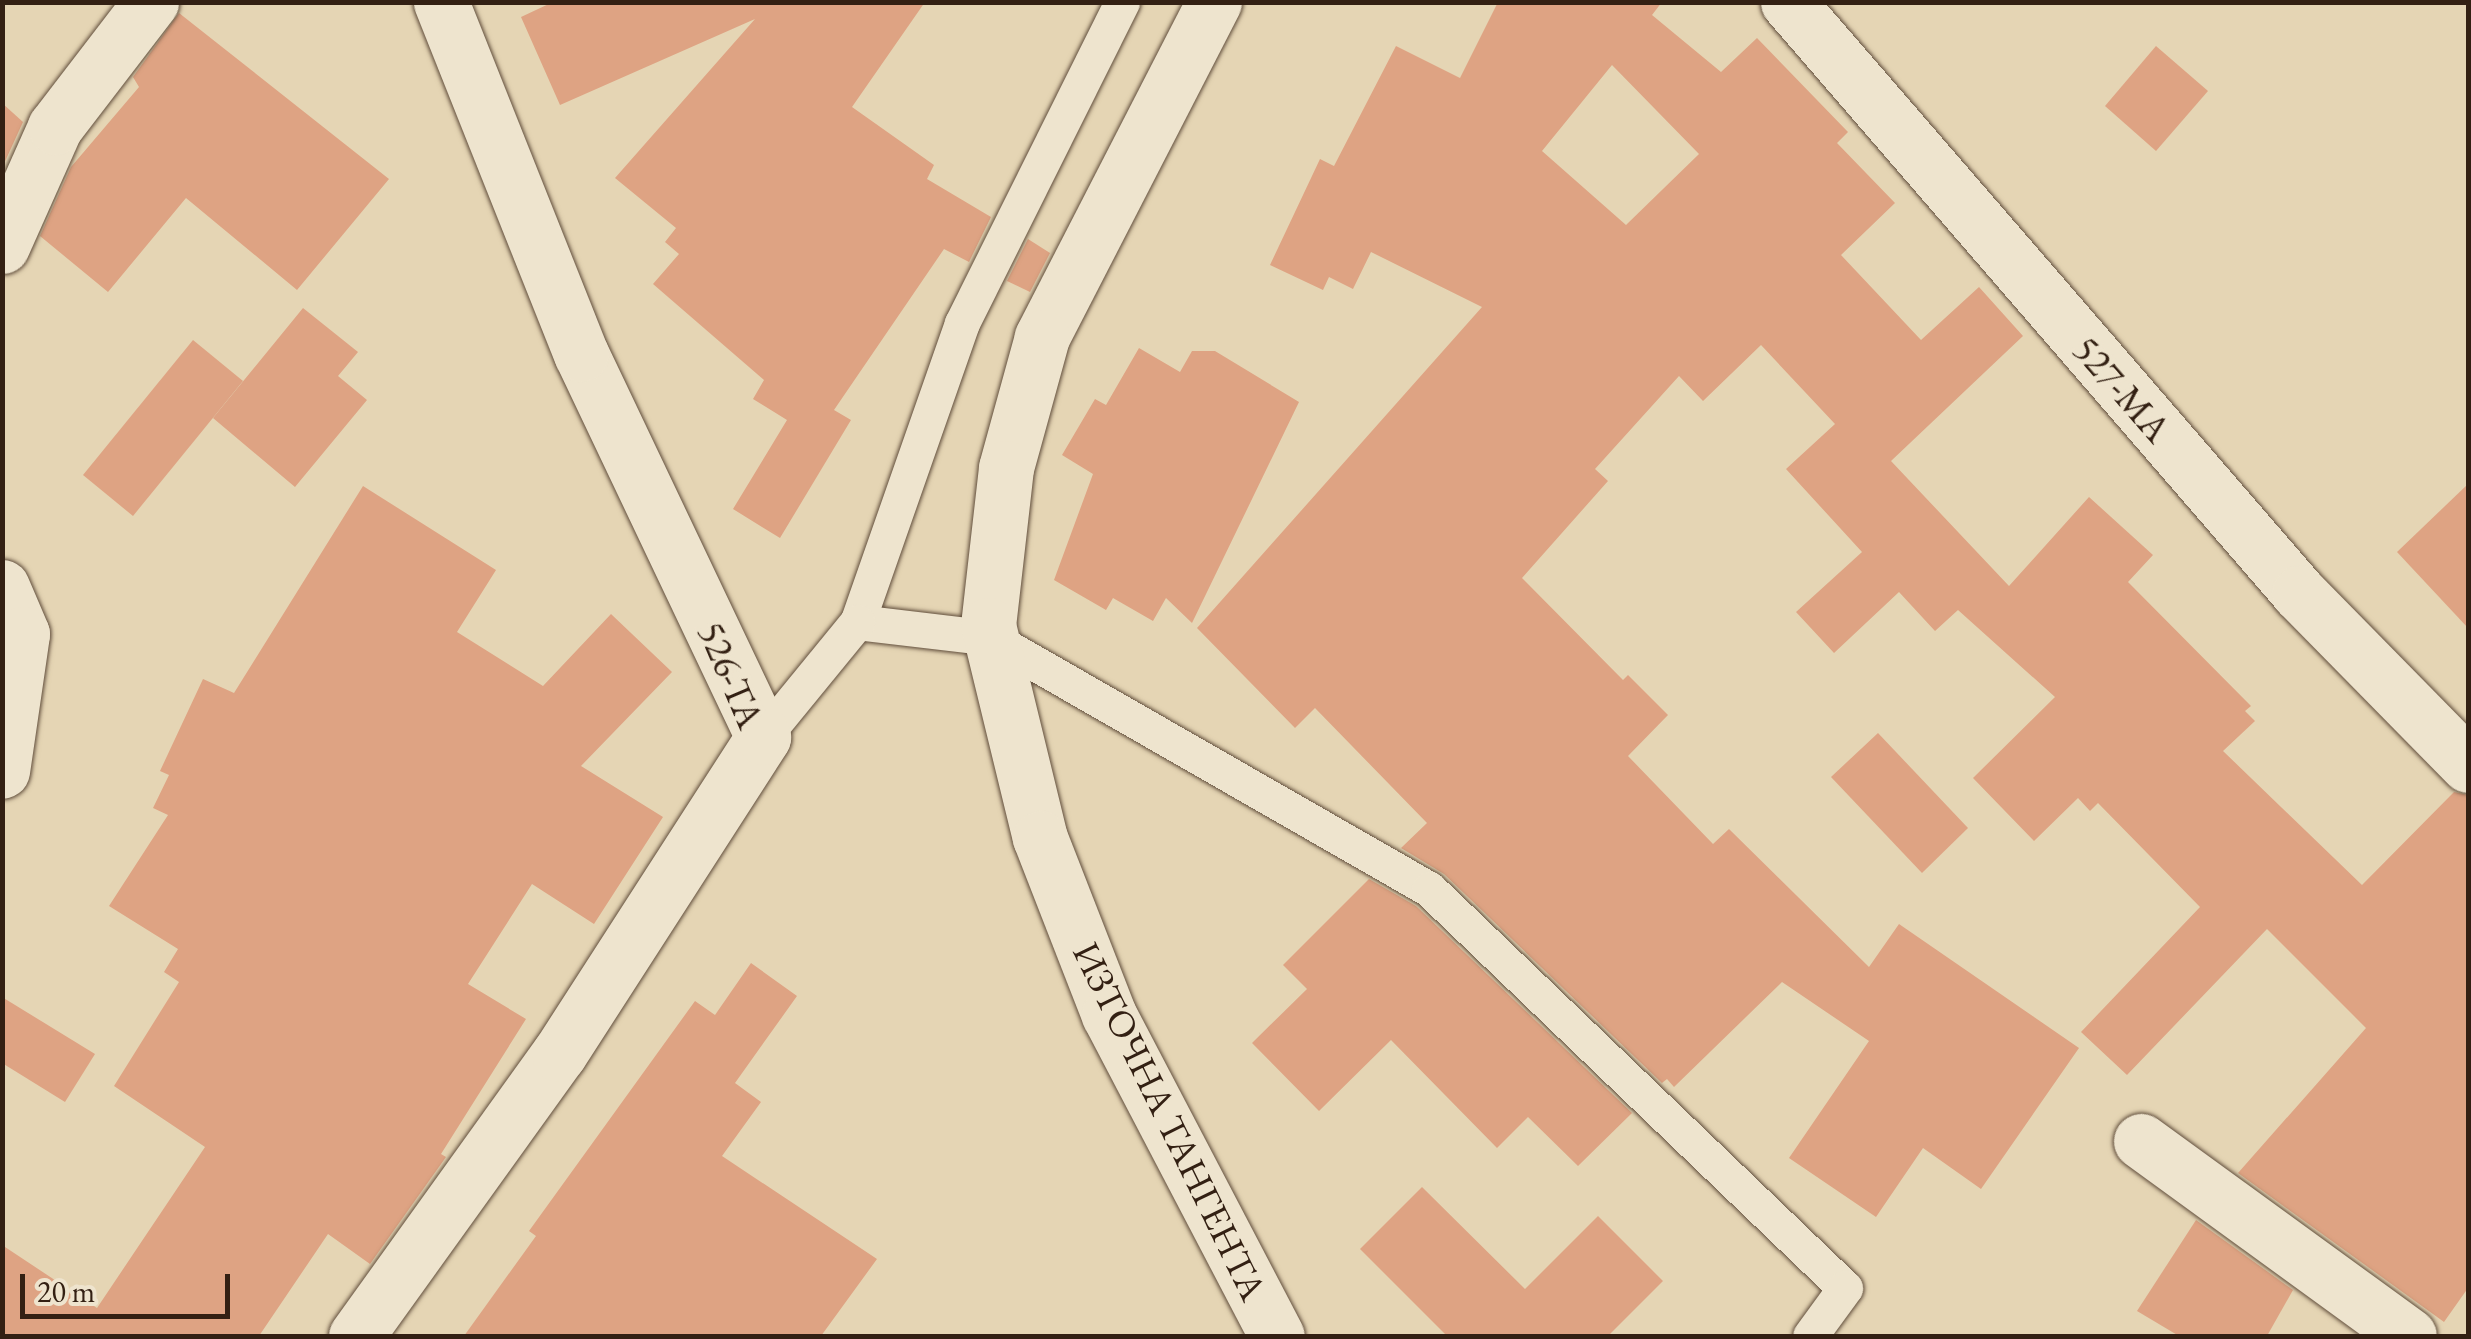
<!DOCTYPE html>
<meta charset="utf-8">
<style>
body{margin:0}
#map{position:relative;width:2471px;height:1339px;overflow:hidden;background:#e5d5b4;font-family:"EB Garamond",serif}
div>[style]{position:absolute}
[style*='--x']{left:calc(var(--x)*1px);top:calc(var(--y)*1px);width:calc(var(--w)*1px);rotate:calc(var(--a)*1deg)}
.building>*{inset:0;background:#dea383}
.roads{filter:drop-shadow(0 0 2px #604d3b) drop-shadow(0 0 2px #604d3b)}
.service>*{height:35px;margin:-17.5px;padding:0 17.5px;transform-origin:17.5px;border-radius:17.5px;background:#eee4ce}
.minor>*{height:55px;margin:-27.5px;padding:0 27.5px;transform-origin:27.5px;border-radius:27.5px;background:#eee4ce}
.tertiary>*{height:55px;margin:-27.5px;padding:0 27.5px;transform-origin:27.5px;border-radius:27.5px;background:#eee4ce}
span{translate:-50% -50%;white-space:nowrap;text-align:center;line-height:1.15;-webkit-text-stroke:8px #eee4ce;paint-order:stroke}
.street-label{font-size:38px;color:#332013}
.frame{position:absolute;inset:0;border:5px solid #332013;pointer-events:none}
.scale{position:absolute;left:20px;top:1274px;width:210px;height:45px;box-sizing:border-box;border:5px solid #332013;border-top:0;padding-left:12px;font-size:30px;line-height:35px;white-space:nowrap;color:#332013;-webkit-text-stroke:8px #eee4ce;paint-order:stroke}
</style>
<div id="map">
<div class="building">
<div style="clip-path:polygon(553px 2px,925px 2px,852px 107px,934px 165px,927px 179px,991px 217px,969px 262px,944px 249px,834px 410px,851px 420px,780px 538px,733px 509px,787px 420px,753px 399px,764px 380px,653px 284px,679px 254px,665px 242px,676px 228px,615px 178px,755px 19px,560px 105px,521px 17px)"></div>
<div style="clip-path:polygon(evenodd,1498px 2px,1662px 2px,1652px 15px,1721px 72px,1757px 38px,1848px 132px,1837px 143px,1895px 203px,1841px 255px,1921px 340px,1979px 287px,2023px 336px,1891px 461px,2009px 586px,2089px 497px,2153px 555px,2128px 582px,2251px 706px,2245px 711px,2255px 721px,2223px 751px,2362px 885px,2454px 792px,2468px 795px,2468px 1288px,2444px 1322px,2238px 1173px,2366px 1028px,2267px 929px,2127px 1075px,2081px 1032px,2200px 907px,2098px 803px,2090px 811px,2078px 798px,2034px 841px,1973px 778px,2055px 697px,1958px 610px,1935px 631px,1899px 592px,1834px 653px,1796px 612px,1862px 552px,1786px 469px,1835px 424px,1761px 345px,1703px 401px,1679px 376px,1595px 469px,1608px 481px,1522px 578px,1623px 680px,1628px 675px,1668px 715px,1628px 756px,1713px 844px,1729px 829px,1869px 967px,1899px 924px,2079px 1048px,1981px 1189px,1923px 1148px,1876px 1217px,1789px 1158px,1869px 1041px,1782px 982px,1674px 1087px,1667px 1079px,1662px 1083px,1444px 874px,1401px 848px,1427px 823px,1315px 708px,1295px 728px,1197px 628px,1482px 307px,1371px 252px,1353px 289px,1329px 277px,1323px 290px,1270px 265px,1320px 159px,1334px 166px,1396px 46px,1460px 78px,1498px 2px,1612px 65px,1699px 154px,1626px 225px,1542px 151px,1612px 65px)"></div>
<div style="clip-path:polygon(179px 13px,389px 179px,297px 290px,186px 198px,108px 292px,40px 236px,71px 167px,139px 87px,133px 77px)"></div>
<div style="clip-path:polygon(2156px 46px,2208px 91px,2156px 151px,2105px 106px)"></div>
<div style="clip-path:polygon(2px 103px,23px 122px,2px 168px)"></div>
<div style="clip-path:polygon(1028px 239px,1050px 253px,1030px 292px,1007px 281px)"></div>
<div style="clip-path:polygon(303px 308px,358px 352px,338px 376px,367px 400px,295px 487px,213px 418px)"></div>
<div style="clip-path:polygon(193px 340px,243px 381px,133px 516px,83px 475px)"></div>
<div style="clip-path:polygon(1139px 348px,1180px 372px,1192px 351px,1215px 351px,1299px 402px,1192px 623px,1166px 598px,1153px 621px,1113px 598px,1106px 610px,1054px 580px,1093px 474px,1062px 455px,1095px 399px,1106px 405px)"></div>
<div style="clip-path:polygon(2468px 484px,2468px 628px,2397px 552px)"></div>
<div style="clip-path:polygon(363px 486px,496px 570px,457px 632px,543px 686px,611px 614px,672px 672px,581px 766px,663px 817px,594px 924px,532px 884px,468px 984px,526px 1019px,441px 1154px,446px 1157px,370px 1264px,328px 1234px,259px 1336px,2px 1336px,2px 1245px,97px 1308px,205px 1147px,114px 1086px,179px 982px,164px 972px,178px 949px,109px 906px,168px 815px,153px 808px,169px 775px,160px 771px,203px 679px,234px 693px)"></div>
<div style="clip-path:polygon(1878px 733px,1968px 828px,1922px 873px,1831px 777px)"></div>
<div style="clip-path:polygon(1369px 879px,1416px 906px,1632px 1113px,1578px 1166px,1528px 1117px,1497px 1148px,1391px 1040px,1319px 1111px,1252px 1043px,1307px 989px,1283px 965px)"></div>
<div style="clip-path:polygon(751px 963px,797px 996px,735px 1083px,761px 1102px,722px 1156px,877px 1259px,821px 1336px,464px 1336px,536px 1236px,529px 1231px,695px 1001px,715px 1015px)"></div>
<div style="clip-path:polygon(2px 997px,95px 1054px,65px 1102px,2px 1063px)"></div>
<div style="clip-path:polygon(1422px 1187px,1525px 1289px,1598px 1216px,1663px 1281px,1608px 1336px,1447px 1336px,1360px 1249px)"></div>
<div style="clip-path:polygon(2196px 1220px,2293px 1290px,2267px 1336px,2179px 1336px,2137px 1311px)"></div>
</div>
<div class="roads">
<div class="service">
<div style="--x:1122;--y:2;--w:359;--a:116.5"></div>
<div style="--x:962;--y:323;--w:317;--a:109.3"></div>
<div style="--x:857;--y:622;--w:135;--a:6.8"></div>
<div style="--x:991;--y:638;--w:505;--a:29.82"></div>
<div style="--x:1429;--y:889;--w:576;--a:43.81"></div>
<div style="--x:1845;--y:1288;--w:59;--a:126.1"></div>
<div style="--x:763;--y:737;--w:149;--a:-50.7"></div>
</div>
<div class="minor">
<div style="--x:1788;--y:2;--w:781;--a:49.15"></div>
<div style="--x:2299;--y:593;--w:241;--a:45.5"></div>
<div style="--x:2;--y:246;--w:130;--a:-66"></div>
<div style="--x:55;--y:127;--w:158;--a:-52.5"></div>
<div style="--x:2;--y:587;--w:51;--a:66.9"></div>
<div style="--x:22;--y:634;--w:138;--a:98.3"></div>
<div style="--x:2141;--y:1141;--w:331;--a:36"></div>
<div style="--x:356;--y:1336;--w:347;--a:-54.3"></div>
<div style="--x:559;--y:1054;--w:377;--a:-57.2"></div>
<div style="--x:763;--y:737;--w:424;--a:-115.4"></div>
<div style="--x:581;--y:354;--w:379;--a:-111.7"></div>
</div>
<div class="tertiary">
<div style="--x:1214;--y:2;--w:377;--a:117.2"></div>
<div style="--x:1042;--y:337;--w:136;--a:105.4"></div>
<div style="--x:1006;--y:468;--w:158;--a:96.5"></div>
<div style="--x:988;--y:625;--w:219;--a:76.3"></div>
<div style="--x:1040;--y:838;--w:190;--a:68.7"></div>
<div style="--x:1109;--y:1015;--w:362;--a:62.4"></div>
</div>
</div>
<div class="street-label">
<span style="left:2122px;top:389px;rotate:49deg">527-МА</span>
<span style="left:731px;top:675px;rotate:67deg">526-ТА</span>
<span style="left:1170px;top:1121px;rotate:64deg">ИЗТОЧНА ТАНГЕНТА</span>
</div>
<div class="frame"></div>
<div class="scale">20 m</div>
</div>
